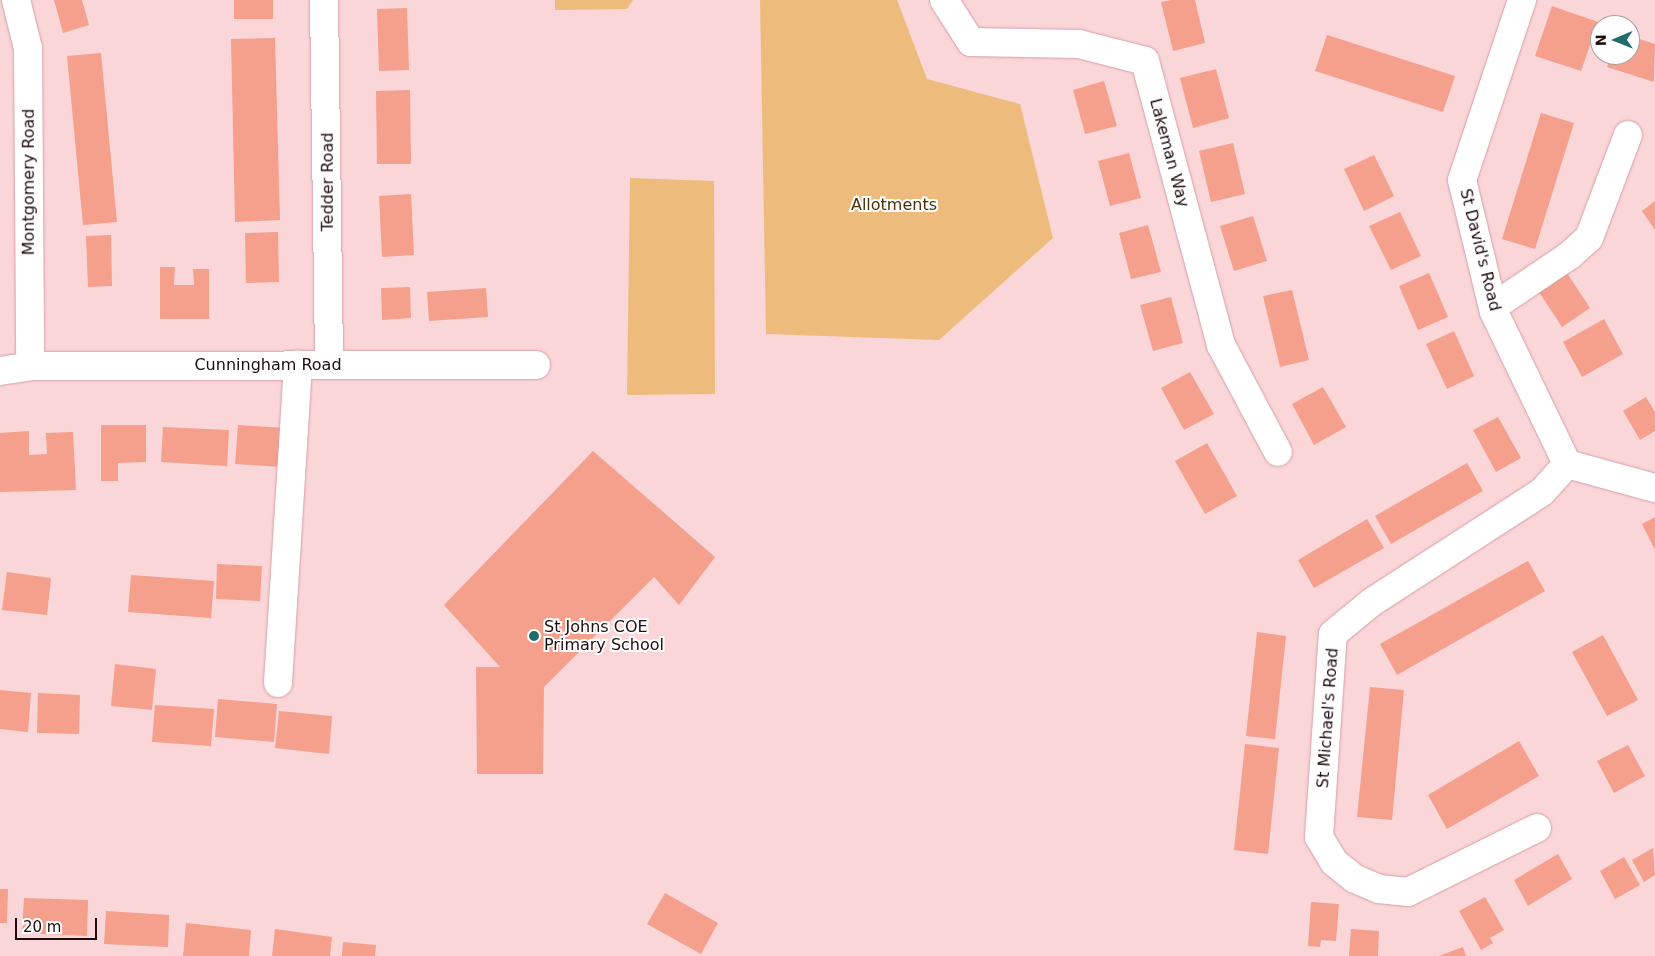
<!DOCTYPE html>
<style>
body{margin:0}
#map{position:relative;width:1655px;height:956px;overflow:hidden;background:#fad6d9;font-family:"DejaVu Sans",sans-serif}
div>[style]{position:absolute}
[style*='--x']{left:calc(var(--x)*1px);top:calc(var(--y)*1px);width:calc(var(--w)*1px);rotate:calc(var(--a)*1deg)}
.green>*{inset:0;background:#edbc7c}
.building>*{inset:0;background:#f59f8d}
.roads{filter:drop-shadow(0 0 1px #d69fa4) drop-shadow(0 0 1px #d69fa4)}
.minor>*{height:28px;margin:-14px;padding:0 14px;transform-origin:14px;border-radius:14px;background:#fff}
.dots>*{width:14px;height:14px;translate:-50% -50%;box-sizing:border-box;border:2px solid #fff;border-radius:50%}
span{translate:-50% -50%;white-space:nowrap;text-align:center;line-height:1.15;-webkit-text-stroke:4px #fff;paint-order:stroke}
.street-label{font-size:16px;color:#1e0c0e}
.park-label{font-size:16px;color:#4a3007}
.poi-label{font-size:16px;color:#1e0c0e}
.left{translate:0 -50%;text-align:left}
.north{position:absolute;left:1590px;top:15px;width:50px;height:50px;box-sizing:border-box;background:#fff;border:1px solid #a59e9f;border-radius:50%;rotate:269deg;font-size:14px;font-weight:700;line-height:20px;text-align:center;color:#1e0c0e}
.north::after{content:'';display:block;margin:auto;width:18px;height:22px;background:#216c6b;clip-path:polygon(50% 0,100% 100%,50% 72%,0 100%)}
.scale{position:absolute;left:15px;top:918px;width:82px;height:22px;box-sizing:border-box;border:2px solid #1e0c0e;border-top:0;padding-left:6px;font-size:15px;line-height:18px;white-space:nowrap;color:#1e0c0e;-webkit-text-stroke:4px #fff;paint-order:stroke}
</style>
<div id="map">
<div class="green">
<div style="clip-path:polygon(555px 0,633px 0,627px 9px,555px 10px)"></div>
<div style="clip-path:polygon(760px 0,897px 0,927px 79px,1020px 104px,1053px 238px,939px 340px,766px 334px)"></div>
<div style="clip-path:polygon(630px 178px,714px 181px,715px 394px,627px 395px)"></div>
</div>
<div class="building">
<div style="clip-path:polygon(54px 0,82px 0,89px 25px,63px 33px)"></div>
<div style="clip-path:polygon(234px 0,273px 0,273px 19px,234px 19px)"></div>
<div style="clip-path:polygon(1171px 0,1195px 0,1205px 43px,1173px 51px,1161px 2px)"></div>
<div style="clip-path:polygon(1552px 6px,1598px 22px,1581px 71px,1535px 56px)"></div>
<div style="clip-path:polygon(407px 8px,409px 70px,379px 71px,377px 9px)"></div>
<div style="clip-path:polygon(1327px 35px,1455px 76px,1443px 112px,1315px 71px)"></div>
<div style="clip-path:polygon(1630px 36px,1655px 44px,1654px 82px,1607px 67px,1611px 55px,1630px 55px)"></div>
<div style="clip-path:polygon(275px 38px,280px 220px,235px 222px,231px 39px)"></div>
<div style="clip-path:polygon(101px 53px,117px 222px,83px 225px,67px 56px)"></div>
<div style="clip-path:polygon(1216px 69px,1229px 118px,1193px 128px,1180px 78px)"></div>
<div style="clip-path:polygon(1104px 81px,1117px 126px,1085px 134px,1073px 90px)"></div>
<div style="clip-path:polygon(410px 90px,411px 164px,377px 164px,376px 91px)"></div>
<div style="clip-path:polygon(1541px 113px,1574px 123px,1535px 249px,1502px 239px)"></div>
<div style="clip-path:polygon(1233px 143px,1245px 194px,1211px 202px,1199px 151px)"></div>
<div style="clip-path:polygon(1129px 153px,1141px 198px,1110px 206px,1098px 161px)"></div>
<div style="clip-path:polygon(1374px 155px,1394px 196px,1364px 211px,1344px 169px)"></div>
<div style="clip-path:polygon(411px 194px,414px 255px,382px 257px,379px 196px)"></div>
<div style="clip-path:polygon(1655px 201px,1655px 230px,1642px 211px)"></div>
<div style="clip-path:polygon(1400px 212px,1421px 256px,1391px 270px,1369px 226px)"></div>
<div style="clip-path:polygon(1253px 216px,1267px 261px,1234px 271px,1220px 226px)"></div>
<div style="clip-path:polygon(1148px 225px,1161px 272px,1131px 279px,1119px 233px)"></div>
<div style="clip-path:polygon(278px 232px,279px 282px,246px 283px,245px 233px)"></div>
<div style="clip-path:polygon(111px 235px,112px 286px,88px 287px,86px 236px)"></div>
<div style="clip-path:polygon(160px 267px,175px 267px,174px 285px,194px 285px,193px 269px,209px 269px,209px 319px,160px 319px)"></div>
<div style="clip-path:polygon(1563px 267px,1590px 308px,1562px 327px,1535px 286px)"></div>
<div style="clip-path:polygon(1429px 273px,1448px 317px,1418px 330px,1399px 286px)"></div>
<div style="clip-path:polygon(410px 287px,411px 318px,382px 320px,381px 288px)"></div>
<div style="clip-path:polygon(486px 288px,488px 317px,429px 321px,427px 292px)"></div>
<div style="clip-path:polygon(1292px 290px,1309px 360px,1280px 367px,1263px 296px)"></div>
<div style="clip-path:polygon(1171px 297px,1183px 343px,1153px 351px,1140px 305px)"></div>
<div style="clip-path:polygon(1604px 319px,1623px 354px,1582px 377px,1563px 342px)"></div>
<div style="clip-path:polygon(1454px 331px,1474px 376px,1447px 389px,1426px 344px)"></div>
<div style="clip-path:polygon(1190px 372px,1214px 414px,1184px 430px,1161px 388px)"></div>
<div style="clip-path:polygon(1323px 387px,1346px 427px,1314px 445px,1292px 404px)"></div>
<div style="clip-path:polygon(1646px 397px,1655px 412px,1655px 431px,1640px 440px,1623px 411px)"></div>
<div style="clip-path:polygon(1498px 417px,1521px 458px,1496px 472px,1473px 430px)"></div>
<div style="clip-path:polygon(101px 425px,146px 425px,146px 462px,118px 463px,118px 481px,101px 481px)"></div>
<div style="clip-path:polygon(238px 425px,285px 428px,282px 467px,235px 464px)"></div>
<div style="clip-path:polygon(163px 427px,229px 430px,227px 466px,161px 462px)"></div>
<div style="clip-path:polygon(29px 431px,29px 455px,47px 454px,46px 433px,73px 432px,76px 490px,0 492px,0 433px)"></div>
<div style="clip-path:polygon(1207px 443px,1237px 496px,1205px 514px,1175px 461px)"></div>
<div style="clip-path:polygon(593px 451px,715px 557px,679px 605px,654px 577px,544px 687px,543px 774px,477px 774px,476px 667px,500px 667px,444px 605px)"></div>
<div style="clip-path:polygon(1467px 463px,1483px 491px,1391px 544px,1375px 516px)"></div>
<div style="clip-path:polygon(1655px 517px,1655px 550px,1642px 524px)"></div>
<div style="clip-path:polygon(1367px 519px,1384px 548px,1314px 588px,1298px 560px)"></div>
<div style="clip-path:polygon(1528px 561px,1545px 591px,1397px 675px,1380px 644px)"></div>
<div style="clip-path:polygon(217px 564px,262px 566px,260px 601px,216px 599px)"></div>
<div style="clip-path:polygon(7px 572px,51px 578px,47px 615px,2px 610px)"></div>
<div style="clip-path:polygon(131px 575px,214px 581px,211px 618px,128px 612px)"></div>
<div style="clip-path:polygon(1257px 632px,1286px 636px,1275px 739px,1246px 736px)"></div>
<div style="clip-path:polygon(1603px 635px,1638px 700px,1607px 716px,1572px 652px)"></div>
<div style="clip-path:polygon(115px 664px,156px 669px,152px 710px,111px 706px)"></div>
<div style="clip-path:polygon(1370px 687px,1404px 690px,1392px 820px,1357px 817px)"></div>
<div style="clip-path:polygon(0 690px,31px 693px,28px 732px,0 729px)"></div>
<div style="clip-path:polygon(38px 693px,80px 695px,79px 734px,37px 733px)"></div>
<div style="clip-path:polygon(218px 699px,277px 704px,274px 742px,215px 737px)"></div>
<div style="clip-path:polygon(155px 705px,214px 709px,211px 746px,152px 742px)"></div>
<div style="clip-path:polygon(279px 711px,332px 716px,329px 754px,275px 748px)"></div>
<div style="clip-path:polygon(1519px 741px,1539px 776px,1447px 829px,1428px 795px)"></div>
<div style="clip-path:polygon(1245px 744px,1279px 748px,1268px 854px,1234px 850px)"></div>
<div style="clip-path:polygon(1628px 745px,1645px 776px,1614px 793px,1597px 761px)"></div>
<div style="clip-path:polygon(1653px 848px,1655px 875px,1644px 882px,1632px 860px)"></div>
<div style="clip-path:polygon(1558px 854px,1572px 879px,1528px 906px,1514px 880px)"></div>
<div style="clip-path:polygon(1624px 857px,1640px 885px,1615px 899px,1600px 871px)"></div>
<div style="clip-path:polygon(0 889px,8px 889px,7px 923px,0 923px)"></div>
<div style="clip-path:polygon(665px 893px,718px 923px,701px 954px,647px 924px)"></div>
<div style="clip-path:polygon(1485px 897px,1504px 930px,1490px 938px,1493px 943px,1481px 950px,1459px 911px)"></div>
<div style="clip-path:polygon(24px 898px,88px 900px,87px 936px,22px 933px)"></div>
<div style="clip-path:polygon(1311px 902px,1339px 904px,1336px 941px,1321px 940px,1320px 947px,1308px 946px)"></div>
<div style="clip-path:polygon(106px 911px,169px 915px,168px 947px,104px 944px)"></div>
<div style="clip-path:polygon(186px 923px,251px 930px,249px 956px,183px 956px)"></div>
<div style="clip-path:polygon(275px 929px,332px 937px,330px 956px,272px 956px)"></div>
<div style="clip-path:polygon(1351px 929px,1379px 931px,1378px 956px,1349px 956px)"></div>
<div style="clip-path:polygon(343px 942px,376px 945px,375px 956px,342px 956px)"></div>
<div style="clip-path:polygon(1463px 947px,1466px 956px,1439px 956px)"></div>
</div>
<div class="roads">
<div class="minor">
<div style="--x:16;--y:0;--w:49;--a:76"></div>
<div style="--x:28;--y:48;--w:318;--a:89.6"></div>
<div style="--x:324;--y:0;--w:365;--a:89.2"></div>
<div style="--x:944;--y:0;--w:50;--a:57.3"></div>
<div style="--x:971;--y:42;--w:108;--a:1.1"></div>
<div style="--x:1079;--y:44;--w:68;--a:14.4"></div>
<div style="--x:1145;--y:61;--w:294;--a:75"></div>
<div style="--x:1221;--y:345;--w:121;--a:62"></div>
<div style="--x:1522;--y:0;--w:190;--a:108.4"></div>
<div style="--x:1462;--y:180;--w:136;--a:76.4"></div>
<div style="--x:1494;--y:312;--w:169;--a:64.3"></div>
<div style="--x:1493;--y:307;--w:93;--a:-34"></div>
<div style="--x:1570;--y:255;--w:25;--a:-42"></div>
<div style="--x:1589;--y:238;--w:110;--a:-69.3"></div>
<div style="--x:0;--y:371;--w:30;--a:-9"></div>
<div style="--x:30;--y:366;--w:506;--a:-0.11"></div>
<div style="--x:1567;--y:464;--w:91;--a:15.3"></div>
<div style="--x:278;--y:683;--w:319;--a:-86.4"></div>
<div style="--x:1537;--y:828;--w:144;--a:153.6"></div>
<div style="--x:1408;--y:892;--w:29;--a:-174"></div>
<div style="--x:1379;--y:889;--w:26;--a:-157"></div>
<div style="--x:1355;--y:879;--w:27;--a:-141"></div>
<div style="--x:1334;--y:862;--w:29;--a:-121"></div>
<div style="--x:1319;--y:837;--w:203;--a:-86.1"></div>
<div style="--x:1333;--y:634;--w:50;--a:-39.4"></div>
<div style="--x:1372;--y:602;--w:202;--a:-32.9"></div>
<div style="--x:1542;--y:492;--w:38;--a:-48"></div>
</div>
</div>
<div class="dots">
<div style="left:534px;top:636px;background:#216c6b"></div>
</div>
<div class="street-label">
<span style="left:1169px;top:153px;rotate:75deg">Lakeman Way</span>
<span style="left:29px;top:182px;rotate:-90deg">Montgomery Road</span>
<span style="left:328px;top:182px;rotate:-90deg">Tedder Road</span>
<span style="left:1480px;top:250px;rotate:76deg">St David's Road</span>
<span style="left:268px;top:365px">Cunningham Road</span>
<span style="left:1328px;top:718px;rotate:-86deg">St Michael's Road</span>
</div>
<div class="park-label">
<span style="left:894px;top:205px">Allotments</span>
</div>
<div class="poi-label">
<span class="left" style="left:544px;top:636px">St Johns COE<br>Primary School</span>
</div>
<div class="north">N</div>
<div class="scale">20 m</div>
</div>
